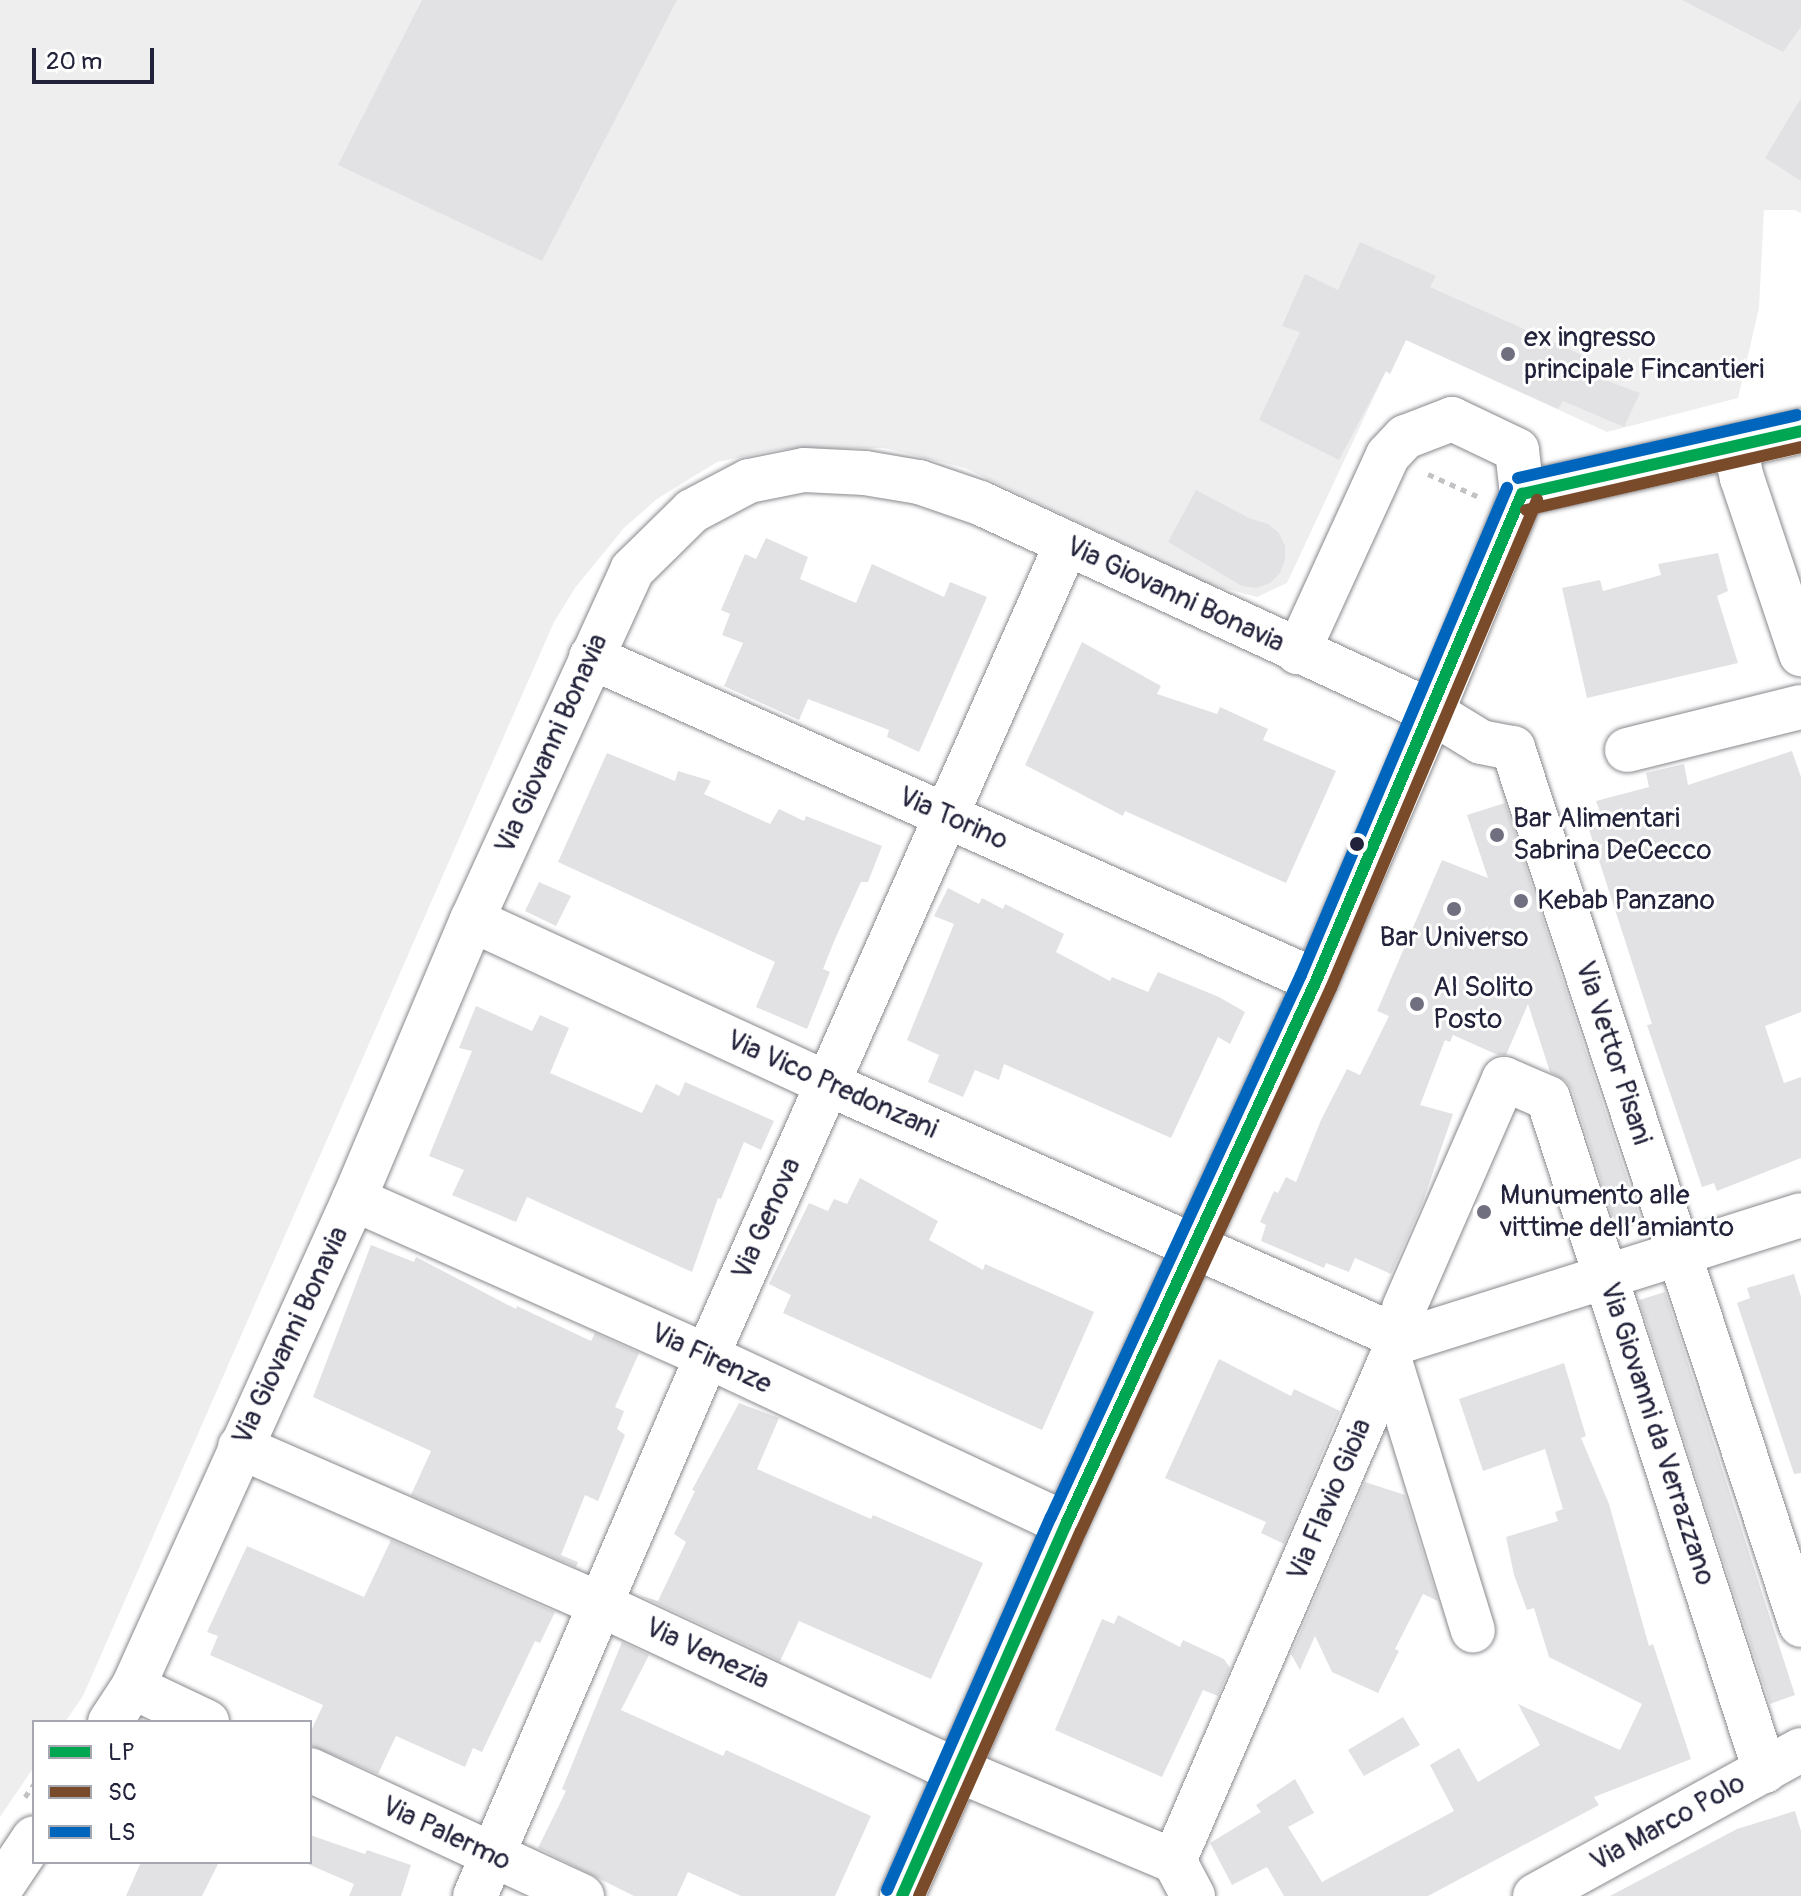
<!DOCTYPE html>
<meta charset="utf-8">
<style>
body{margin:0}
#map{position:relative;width:1801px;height:1896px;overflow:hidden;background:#fff;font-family:Pangolin,sans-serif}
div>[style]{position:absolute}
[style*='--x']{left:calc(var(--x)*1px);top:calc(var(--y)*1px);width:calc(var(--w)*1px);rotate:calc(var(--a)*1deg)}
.built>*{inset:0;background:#eeeeef}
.building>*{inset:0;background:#e2e2e4}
.path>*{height:5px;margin-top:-2.5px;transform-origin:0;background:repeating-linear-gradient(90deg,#c2c2c4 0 6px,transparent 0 12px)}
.roads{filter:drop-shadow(0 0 2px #8a8a8f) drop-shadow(0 0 2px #8a8a8f)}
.minor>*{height:44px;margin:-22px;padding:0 22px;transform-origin:22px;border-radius:22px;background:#fff}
.bus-1>*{height:12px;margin:-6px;padding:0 6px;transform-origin:6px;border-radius:6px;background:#00a651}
.bus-2>*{height:12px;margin:-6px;padding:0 6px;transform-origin:6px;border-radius:6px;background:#7a4b2a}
.bus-3>*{height:12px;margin:-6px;padding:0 6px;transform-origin:6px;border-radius:6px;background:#0065bd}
.dots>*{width:22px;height:22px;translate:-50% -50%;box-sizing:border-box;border:4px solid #fff;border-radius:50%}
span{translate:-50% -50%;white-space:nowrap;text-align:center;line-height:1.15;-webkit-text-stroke:6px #fff;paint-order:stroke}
.poi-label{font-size:28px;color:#22223b}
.left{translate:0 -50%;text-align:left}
.street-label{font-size:28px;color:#22223b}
.legend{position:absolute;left:32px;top:1720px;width:280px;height:144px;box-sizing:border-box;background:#fff;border:2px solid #a7a7b1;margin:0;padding:10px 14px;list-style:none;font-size:24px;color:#22223b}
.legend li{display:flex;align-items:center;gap:16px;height:40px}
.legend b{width:40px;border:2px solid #a7a7b1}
.scale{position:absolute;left:32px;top:48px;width:122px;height:36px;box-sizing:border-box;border:4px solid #22223b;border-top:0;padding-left:10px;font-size:24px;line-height:28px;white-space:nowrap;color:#22223b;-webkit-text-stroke:6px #fff;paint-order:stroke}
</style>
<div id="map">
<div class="built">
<div style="clip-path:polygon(0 0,1801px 0,1801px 213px,1795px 210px,1764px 210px,1759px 308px,1738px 398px,1607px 432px,1406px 340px,1390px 374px,1386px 371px,1287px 583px,1257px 597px,1202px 582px,965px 468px,884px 448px,782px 449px,717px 462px,657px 499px,624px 528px,575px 588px,554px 622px,83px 1696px,65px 1722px,34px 1722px,34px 1767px,0 1817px)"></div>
</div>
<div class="building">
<div style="clip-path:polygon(422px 0,677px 0,542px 261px,338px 165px)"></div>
<div style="clip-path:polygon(1682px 0,1801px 0,1801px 27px,1783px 52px)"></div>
<div style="clip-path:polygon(1801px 98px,1801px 181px,1765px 158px)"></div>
<div style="clip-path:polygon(1360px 242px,1436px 276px,1430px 287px,1584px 356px,1578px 370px,1640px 393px,1624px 427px,1563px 401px,1558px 409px,1406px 340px,1390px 374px,1386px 371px,1339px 460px,1259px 420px,1300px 332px,1282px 326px,1305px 274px,1338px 290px)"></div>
<div style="clip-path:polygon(1196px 490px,1249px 518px,1268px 524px,1279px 533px,1285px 546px,1285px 560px,1280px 573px,1270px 583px,1256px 588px,1242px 586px,1168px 542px)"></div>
<div style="clip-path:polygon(766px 538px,808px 557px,800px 579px,856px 603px,872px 564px,944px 597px,950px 582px,987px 597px,919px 752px,887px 737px,889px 730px,808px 699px,799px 720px,724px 686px,743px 643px,722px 635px,730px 614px,721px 610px,745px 554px,756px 559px)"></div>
<div style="clip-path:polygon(1718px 553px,1728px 591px,1717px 596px,1738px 663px,1587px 698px,1562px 588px,1600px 580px,1603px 591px,1661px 575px,1658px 564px)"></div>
<div style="clip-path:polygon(1082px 642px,1161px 686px,1157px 694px,1217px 714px,1220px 707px,1268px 729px,1263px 740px,1336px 771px,1286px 883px,1125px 811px,1123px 816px,1025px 765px)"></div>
<div style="clip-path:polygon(1792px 751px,1801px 777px,1801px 1012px,1765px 1026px,1784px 1083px,1801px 1077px,1801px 1158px,1717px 1191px,1714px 1183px,1702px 1187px,1647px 1025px,1652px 1024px,1585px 817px,1600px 812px,1596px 801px,1649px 787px,1646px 773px,1684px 764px,1688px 785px)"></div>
<div style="clip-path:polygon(607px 753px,675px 781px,678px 771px,711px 781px,704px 794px,770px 824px,779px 809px,804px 821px,806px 816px,882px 846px,868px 882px,861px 882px,835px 939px,823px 969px,830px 972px,807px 1029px,756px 1007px,775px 962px,558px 862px)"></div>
<div style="clip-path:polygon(1505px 803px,1642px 1224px,1617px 1231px,1572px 1090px,1566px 1081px,1550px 1072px,1528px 1004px,1506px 1055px,1498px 1055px,1453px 1035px,1450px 1042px,1445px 1040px,1420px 1105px,1453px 1114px,1422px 1204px,1391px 1274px,1355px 1258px,1349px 1272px,1326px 1263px,1324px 1268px,1261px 1241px,1266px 1225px,1260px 1222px,1274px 1191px,1278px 1193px,1286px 1177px,1296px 1182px,1321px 1120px,1347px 1069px,1360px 1075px,1389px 1016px,1377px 1011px,1442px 860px,1488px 878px,1467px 815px)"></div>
<div style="clip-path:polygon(539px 882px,571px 896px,556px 926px,525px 911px)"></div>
<div style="clip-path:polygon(948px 888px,979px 904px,982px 898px,1003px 909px,1005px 904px,1064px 934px,1056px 952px,1110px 981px,1112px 977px,1148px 992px,1158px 972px,1219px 997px,1245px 1012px,1230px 1044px,1218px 1037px,1171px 1138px,1004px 1064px,999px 1080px,975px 1070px,963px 1097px,928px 1082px,939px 1055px,907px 1040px,954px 924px,934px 916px)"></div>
<div style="clip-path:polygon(476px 1006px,532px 1031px,540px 1015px,569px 1028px,550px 1073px,642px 1113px,656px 1084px,679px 1096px,685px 1082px,774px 1121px,761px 1150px,744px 1142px,721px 1199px,718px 1198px,692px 1272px,527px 1197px,516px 1222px,452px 1195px,464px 1170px,429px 1156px,472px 1051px,459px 1048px)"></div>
<div style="clip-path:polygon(860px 1178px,938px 1221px,929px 1240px,983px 1270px,985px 1264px,1094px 1312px,1042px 1430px,783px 1313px,791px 1295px,769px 1284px,809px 1203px,828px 1211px,834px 1199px,847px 1204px)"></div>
<div style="clip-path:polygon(371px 1245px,414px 1262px,416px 1257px,516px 1309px,517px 1306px,591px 1341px,595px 1333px,639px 1353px,615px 1407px,624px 1411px,617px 1429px,625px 1435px,598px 1501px,585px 1495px,561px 1555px,578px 1562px,576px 1567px,411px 1495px,431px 1451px,313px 1397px)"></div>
<div style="clip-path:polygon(1794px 1274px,1801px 1297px,1801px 1473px,1794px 1474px,1737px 1303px,1750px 1298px,1747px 1288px)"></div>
<div style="clip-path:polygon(1665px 1292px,1795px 1695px,1770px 1704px,1639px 1300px)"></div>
<div style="clip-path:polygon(1219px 1359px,1291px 1396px,1294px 1389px,1340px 1411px,1284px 1544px,1261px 1533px,1266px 1522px,1165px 1478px)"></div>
<div style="clip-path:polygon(1564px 1363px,1586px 1436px,1581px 1438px,1609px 1504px,1649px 1646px,1653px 1644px,1691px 1759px,1594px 1797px,1599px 1805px,1428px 1896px,1284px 1896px,1267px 1867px,1232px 1885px,1210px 1843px,1261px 1812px,1256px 1805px,1295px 1779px,1314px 1813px,1288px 1827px,1322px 1882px,1454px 1811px,1430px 1765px,1459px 1748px,1478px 1782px,1540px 1745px,1518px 1704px,1620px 1750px,1642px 1704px,1549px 1657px,1534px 1608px,1527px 1610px,1514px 1575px,1506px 1537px,1558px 1521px,1555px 1512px,1563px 1509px,1545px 1449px,1483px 1471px,1459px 1399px)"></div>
<div style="clip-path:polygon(739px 1403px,779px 1418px,757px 1469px,871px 1519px,873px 1515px,983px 1563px,931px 1679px,799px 1621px,780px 1661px,641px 1596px,658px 1601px,686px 1542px,674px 1534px,695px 1491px,692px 1490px)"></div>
<div style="clip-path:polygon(1365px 1482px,1405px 1495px,1438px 1601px,1423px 1594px,1395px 1649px,1399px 1651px,1378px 1693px,1332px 1672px,1315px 1636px,1300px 1670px,1291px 1654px)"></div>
<div style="clip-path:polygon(391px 1540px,555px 1612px,540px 1643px,535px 1641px,482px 1752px,473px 1748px,465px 1767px,396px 1736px,378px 1774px,310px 1745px,310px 1733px,323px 1705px,210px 1655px,218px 1636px,207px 1632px,247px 1546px,364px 1597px)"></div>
<div style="clip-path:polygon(1118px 1615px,1180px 1647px,1183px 1640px,1224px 1659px,1230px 1668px,1218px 1696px,1203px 1690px,1162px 1777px,1055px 1730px,1102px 1619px,1114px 1624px)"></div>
<div style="clip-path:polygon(622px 1642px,649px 1655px,621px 1710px,723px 1756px,726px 1750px,871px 1816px,835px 1896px,741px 1896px,688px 1872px,677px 1896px,634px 1896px,538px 1848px,566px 1791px,562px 1789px)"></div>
<div style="clip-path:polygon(1403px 1717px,1420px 1745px,1364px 1776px,1348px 1750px)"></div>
<div style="clip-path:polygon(1795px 1811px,1801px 1831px,1801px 1896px,1610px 1896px,1737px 1829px)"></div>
<div style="clip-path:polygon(310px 1835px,365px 1854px,367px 1850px,411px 1865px,401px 1896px,349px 1896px,354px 1884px,303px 1862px,310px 1862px)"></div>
<div style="clip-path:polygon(141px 1862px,219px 1862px,202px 1896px,126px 1896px)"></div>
</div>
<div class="path">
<div style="--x:1428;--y:474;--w:54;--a:24.2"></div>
<div style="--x:25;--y:1797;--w:16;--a:-55"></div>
</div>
<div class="roads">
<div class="minor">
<div style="--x:1735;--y:446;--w:33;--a:78"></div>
<div style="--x:1742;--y:478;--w:186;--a:71.5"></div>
<div style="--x:1522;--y:494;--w:286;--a:-12.7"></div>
<div style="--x:591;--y:657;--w:794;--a:24.08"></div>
<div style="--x:1627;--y:750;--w:179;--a:-13.9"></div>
<div style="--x:472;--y:920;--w:390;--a:24.7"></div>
<div style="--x:826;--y:1083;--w:633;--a:23.93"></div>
<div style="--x:1405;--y:1340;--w:415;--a:-17.5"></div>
<div style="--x:354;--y:1199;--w:386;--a:24"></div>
<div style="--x:707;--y:1356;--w:396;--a:25.1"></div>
<div style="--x:1404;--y:1308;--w:250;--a:-66.4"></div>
<div style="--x:1504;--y:1079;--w:48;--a:23.4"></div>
<div style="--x:1548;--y:1098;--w:707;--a:72.13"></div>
<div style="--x:1390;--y:1361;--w:282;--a:72.9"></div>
<div style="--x:240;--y:1447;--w:392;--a:23.6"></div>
<div style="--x:599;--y:1604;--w:372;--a:25"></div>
<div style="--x:936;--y:1761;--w:258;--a:22.8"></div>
<div style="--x:133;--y:1687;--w:82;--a:25.3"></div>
<div style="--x:110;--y:1722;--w:42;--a:-56.7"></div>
<div style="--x:133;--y:1687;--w:536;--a:-65.64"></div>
<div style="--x:354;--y:1199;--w:303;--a:-67.1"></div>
<div style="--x:472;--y:920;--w:385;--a:-65.4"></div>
<div style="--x:632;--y:570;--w:84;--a:-44.5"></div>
<div style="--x:692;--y:511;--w:64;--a:-27.8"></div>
<div style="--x:749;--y:481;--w:56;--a:-11.3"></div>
<div style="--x:804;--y:470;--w:61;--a:2.8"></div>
<div style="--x:865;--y:473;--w:55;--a:9.5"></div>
<div style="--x:919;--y:482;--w:65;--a:19"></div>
<div style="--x:980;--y:503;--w:498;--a:24.8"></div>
<div style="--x:1432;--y:712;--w:57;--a:31.5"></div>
<div style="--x:1481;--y:742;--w:33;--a:11"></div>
<div style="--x:1513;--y:748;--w:923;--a:71.82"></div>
<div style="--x:310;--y:1770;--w:300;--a:24.9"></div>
<div style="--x:0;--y:1889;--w:61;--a:-56.3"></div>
<div style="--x:475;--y:1896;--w:588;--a:-66.75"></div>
<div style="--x:707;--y:1356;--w:887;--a:-66.12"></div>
<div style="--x:902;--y:1896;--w:407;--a:-66.2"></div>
<div style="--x:1066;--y:1524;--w:598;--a:-65.28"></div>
<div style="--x:1316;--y:981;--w:293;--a:-66.7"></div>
<div style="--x:1432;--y:712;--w:236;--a:-67.6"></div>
<div style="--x:1522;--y:494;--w:44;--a:-96.5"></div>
<div style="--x:1517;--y:450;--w:72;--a:-154.5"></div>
<div style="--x:1452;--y:419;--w:50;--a:159"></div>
<div style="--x:1405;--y:437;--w:25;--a:133"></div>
<div style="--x:1388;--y:455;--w:217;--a:114.6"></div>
<div style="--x:1193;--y:1896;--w:40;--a:-118"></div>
<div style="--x:1174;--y:1861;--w:545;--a:-66.64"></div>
<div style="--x:1535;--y:1896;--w:303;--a:-28.8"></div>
</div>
</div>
<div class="bus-1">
<div style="--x:1522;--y:494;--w:286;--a:-12.7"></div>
<div style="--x:902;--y:1896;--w:407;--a:-66.2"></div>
<div style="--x:1066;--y:1524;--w:598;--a:-65.28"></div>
<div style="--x:1316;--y:981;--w:529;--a:-67.07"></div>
</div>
<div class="bus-2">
<div style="--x:1526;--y:510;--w:282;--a:-12.9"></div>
<div style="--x:919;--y:1896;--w:399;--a:-66.1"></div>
<div style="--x:1081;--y:1531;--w:598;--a:-65.28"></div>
<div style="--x:1331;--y:988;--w:530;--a:-67.11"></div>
</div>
<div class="bus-3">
<div style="--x:1518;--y:478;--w:286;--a:-12.7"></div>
<div style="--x:887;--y:1890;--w:407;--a:-66.3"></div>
<div style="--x:1051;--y:1517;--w:597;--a:-65.24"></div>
<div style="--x:1301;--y:975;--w:529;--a:-67.07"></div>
</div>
<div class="dots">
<div style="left:1508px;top:354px;background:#6f6f80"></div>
<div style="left:1497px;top:835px;background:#6f6f80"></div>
<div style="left:1357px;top:844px;background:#22223b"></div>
<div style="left:1521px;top:901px;background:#6f6f80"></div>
<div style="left:1454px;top:909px;background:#6f6f80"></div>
<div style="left:1417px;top:1004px;background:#6f6f80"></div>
<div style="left:1484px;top:1212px;background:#6f6f80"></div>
</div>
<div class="poi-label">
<span class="left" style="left:1524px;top:354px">ex ingresso<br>principale Fincantieri</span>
<span class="left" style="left:1513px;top:835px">Bar Alimentari<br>Sabrina DeCecco</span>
<span class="left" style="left:1537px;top:901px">Kebab Panzano</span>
<span style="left:1454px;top:938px">Bar Universo</span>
<span class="left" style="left:1433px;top:1004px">Al Solito<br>Posto</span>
<span class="left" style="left:1500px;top:1212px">Munumento alle<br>vittime dell’amianto</span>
</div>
<div class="street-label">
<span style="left:1175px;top:595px;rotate:25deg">Via Giovanni Bonavia</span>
<span style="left:552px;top:744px;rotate:-66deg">Via Giovanni Bonavia</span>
<span style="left:953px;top:819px;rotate:24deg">Via Torino</span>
<span style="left:1613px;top:1053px;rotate:72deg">Via Vettor Pisani</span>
<span style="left:832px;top:1085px;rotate:24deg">Via Vico Predonzani</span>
<span style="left:767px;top:1219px;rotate:-66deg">Via Genova</span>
<span style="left:291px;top:1336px;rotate:-65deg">Via Giovanni Bonavia</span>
<span style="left:711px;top:1359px;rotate:25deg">Via Firenze</span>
<span style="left:1657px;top:1434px;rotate:72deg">Via Giovanni da Verrazzano</span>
<span style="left:1330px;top:1500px;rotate:-67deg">Via Flavio Gioia</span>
<span style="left:707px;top:1654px;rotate:25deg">Via Venezia</span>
<span style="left:1668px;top:1823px;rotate:-29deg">Via Marco Polo</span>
<span style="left:446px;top:1834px;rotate:25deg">Via Palermo</span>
</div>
<ul class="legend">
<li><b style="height:10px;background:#00a651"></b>LP</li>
<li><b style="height:10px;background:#7a4b2a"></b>SC</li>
<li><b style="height:10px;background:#0065bd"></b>LS</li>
</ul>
<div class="scale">20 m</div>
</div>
